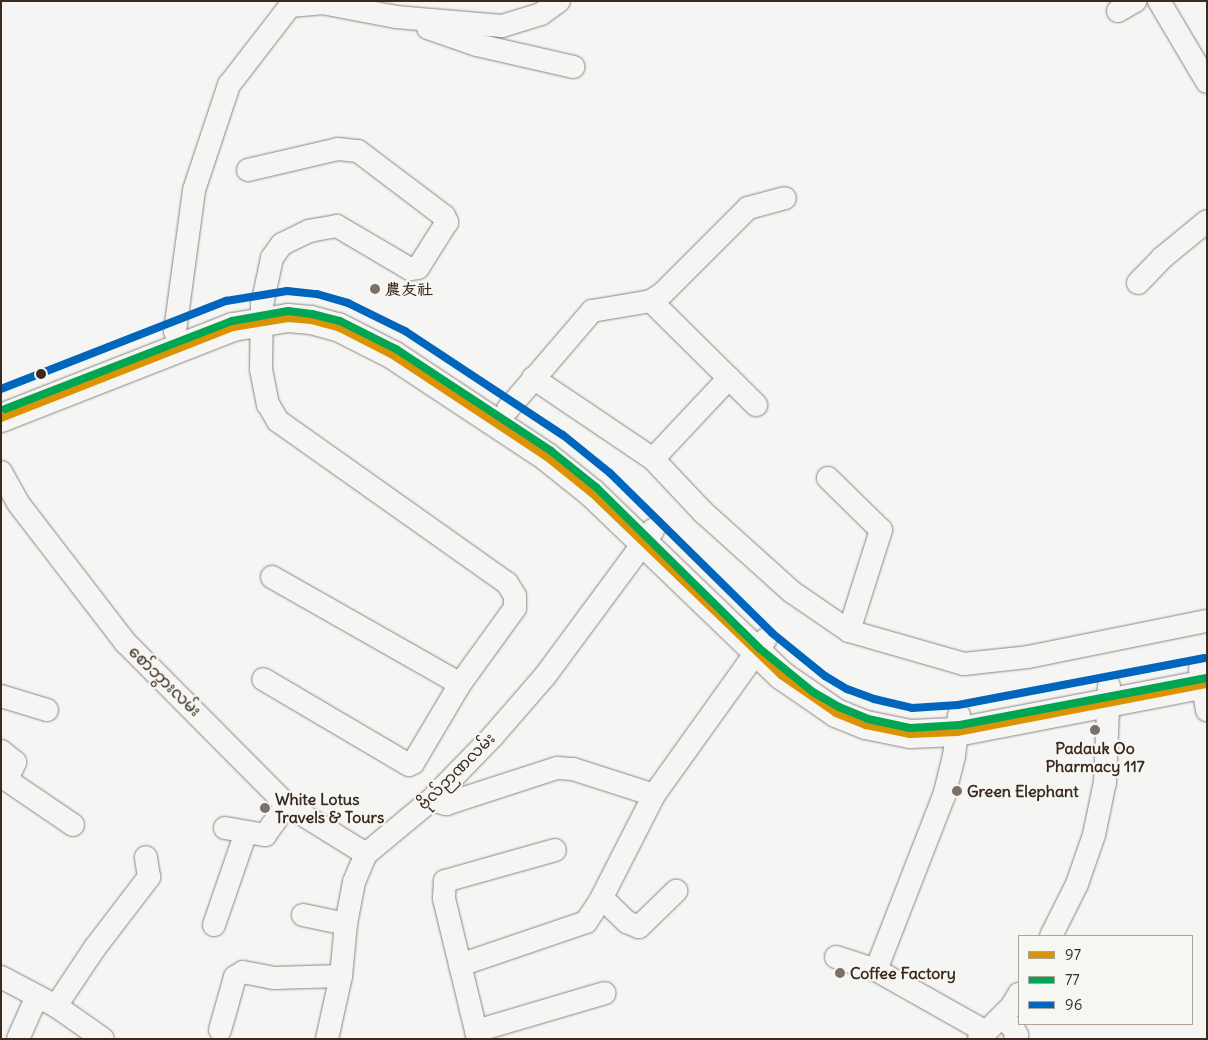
<!DOCTYPE html>
<html>
<head>
<meta charset="utf-8">
<style>
  body { margin:0 }
  #map { position:relative; width:1208px; height:1040px; overflow:hidden; background:#f5f5f3; font-family:Delius,"LXGW WenKai TC","Noto Sans Myanmar",sans-serif }
  div>[style] { position:absolute }
  .roads { filter:drop-shadow(0 0 1px #8a8683) drop-shadow(0 0 1px #8a8683) }
  .minor>* { height:22px; margin:-11px; padding:0 11px; transform-origin:11px; border-radius:11px; background:#f5f5f3 }
  .highway>* { height:28px; margin:-14px; padding:0 14px; transform-origin:14px; border-radius:14px; background:#f5f5f3 }
  .bus-1>* { height:8px; margin:-4px; padding:0 4px; transform-origin:4px; border-radius:4px; background:#db9304 }
  .bus-2>* { height:8px; margin:-4px; padding:0 4px; transform-origin:4px; border-radius:4px; background:#00a651 }
  .bus-3>* { height:8px; margin:-4px; padding:0 4px; transform-origin:4px; border-radius:4px; background:#0065bd }
  .dots>* { width:14px; height:14px; translate:-50% -50%; box-sizing:border-box; border:2px solid #f6f6f2; border-radius:50% }
  span { translate:-50% -50%; white-space:nowrap; text-align:center; line-height:1.15; -webkit-text-stroke:4.5px #f6f6f2; paint-order:stroke }
  .poi-label { font-size:16px; color:#3b2a1e; font-weight:700 }
  .left { translate:0 -50%; text-align:left }
  .street-label { font-size:16px; color:#3b2a1e }
  .frame { position:absolute; inset:0; border:2px solid #3b2a1e; pointer-events:none }
  .legend { position:absolute; left:1018px; top:935px; width:175px; height:90px; box-sizing:border-box; background:#f6f6f2; border:1px solid #aba49d; margin:0; padding:6px 9px; list-style:none; font-size:15px; color:#3b2a1e }
  .legend li { display:flex; align-items:center; gap:10px; height:25px }
  .legend b { width:25px; border:1px solid #aba49d }
</style>
</head>
<body>
<div id="map">
  <div class="roads">
    <div class="minor">
      <i style="left:1159px;top:1px;width:94px;rotate:59.3deg"></i>
      <i style="left:1118px;top:11px;width:20px;rotate:-30deg"></i>
      <i style="left:428px;top:28px;width:52px;rotate:19.1deg"></i>
      <i style="left:477px;top:45px;width:99px;rotate:12.8deg"></i>
      <i style="left:248px;top:170px;width:92px;rotate:-13.1deg"></i>
      <i style="left:338px;top:149px;width:20px;rotate:6deg"></i>
      <i style="left:358px;top:151px;width:108px;rotate:37.1deg"></i>
      <i style="left:444px;top:216px;width:7px;rotate:63deg"></i>
      <i style="left:447px;top:222px;width:54px;rotate:122.2deg"></i>
      <i style="left:418px;top:268px;width:8px;rotate:173deg"></i>
      <i style="left:410px;top:269px;width:85px;rotate:-149.5deg"></i>
      <i style="left:337px;top:226px;width:28px;rotate:170deg"></i>
      <i style="left:309px;top:231px;width:30px;rotate:154deg"></i>
      <i style="left:282px;top:244px;width:17px;rotate:126deg"></i>
      <i style="left:272px;top:258px;width:48px;rotate:102deg"></i>
      <i style="left:262px;top:305px;width:64px;rotate:90.9deg"></i>
      <i style="left:261px;top:369px;width:36px;rotate:79deg"></i>
      <i style="left:268px;top:404px;width:20px;rotate:60deg"></i>
      <i style="left:278px;top:421px;width:281px;rotate:35.3deg"></i>
      <i style="left:507px;top:583px;width:15px;rotate:58deg"></i>
      <i style="left:515px;top:596px;width:12px;rotate:90deg"></i>
      <i style="left:515px;top:608px;width:94px;rotate:125.9deg"></i>
      <i style="left:460px;top:684px;width:92px;rotate:120.7deg"></i>
      <i style="left:413px;top:763px;width:4px;rotate:153deg"></i>
      <i style="left:409px;top:765px;width:169px;rotate:-149.5deg"></i>
      <i style="left:1138px;top:283px;width:35px;rotate:-46deg"></i>
      <i style="left:1162px;top:258px;width:58px;rotate:-39.4deg"></i>
      <i style="left:651px;top:301px;width:148px;rotate:44.7deg"></i>
      <i style="left:181px;top:347px;width:17px;rotate:-111deg"></i>
      <i style="left:175px;top:331px;width:142px;rotate:-82.3deg"></i>
      <i style="left:194px;top:190px;width:111px;rotate:-71.6deg"></i>
      <i style="left:229px;top:85px;width:100px;rotate:-52.3deg"></i>
      <i style="left:290px;top:6px;width:32px;rotate:-5deg"></i>
      <i style="left:322px;top:3px;width:75px;rotate:10.7deg"></i>
      <i style="left:396px;top:17px;width:106px;rotate:4.9deg"></i>
      <i style="left:502px;top:26px;width:41px;rotate:-17.1deg"></i>
      <i style="left:541px;top:14px;width:22px;rotate:-36deg"></i>
      <i style="left:533px;top:378px;width:145px;rotate:34deg"></i>
      <i style="left:653px;top:459px;width:73px;rotate:46.7deg"></i>
      <i style="left:703px;top:512px;width:120px;rotate:42deg"></i>
      <i style="left:792px;top:592px;width:69px;rotate:34.4deg"></i>
      <i style="left:849px;top:631px;width:120px;rotate:16deg"></i>
      <i style="left:964px;top:664px;width:64px;rotate:-6.2deg"></i>
      <i style="left:1028px;top:657px;width:183px;rotate:-11.4deg"></i>
      <i style="left:508px;top:409px;width:129px;rotate:-49.4deg"></i>
      <i style="left:592px;top:311px;width:60px;rotate:-9.6deg"></i>
      <i style="left:651px;top:301px;width:14px;rotate:-34deg"></i>
      <i style="left:663px;top:293px;width:120px;rotate:-45deg"></i>
      <i style="left:748px;top:208px;width:38px;rotate:-15deg"></i>
      <i style="left:653px;top:459px;width:111px;rotate:-46.8deg"></i>
      <i style="left:1px;top:472px;width:35px;rotate:61deg"></i>
      <i style="left:18px;top:503px;width:177px;rotate:52.4deg"></i>
      <i style="left:126px;top:643px;width:228px;rotate:45.2deg"></i>
      <i style="left:287px;top:805px;width:93px;rotate:31.8deg"></i>
      <i style="left:828px;top:478px;width:74px;rotate:44.5deg"></i>
      <i style="left:881px;top:530px;width:106px;rotate:107.6deg"></i>
      <i style="left:272px;top:577px;width:216px;rotate:29.6deg"></i>
      <i style="left:1200px;top:669px;width:42px;rotate:80.3deg"></i>
      <i style="left:1px;top:696px;width:48px;rotate:16.9deg"></i>
      <i style="left:1px;top:751px;width:18px;rotate:38deg"></i>
      <i style="left:15px;top:762px;width:20px;rotate:114deg"></i>
      <i style="left:1px;top:776px;width:87px;rotate:34.2deg"></i>
      <i style="left:431px;top:800px;width:16px;rotate:15deg"></i>
      <i style="left:446px;top:804px;width:117px;rotate:-18deg"></i>
      <i style="left:557px;top:768px;width:16px;rotate:4deg"></i>
      <i style="left:573px;top:769px;width:85px;rotate:17.8deg"></i>
      <i style="left:225px;top:828px;width:41px;rotate:9.9deg"></i>
      <i style="left:265px;top:835px;width:37px;rotate:-54deg"></i>
      <i style="left:602px;top:898px;width:35px;rotate:44deg"></i>
      <i style="left:627px;top:922px;width:13px;rotate:23deg"></i>
      <i style="left:639px;top:927px;width:52px;rotate:-44.2deg"></i>
      <i style="left:303px;top:915px;width:44px;rotate:11.8deg"></i>
      <i style="left:214px;top:925px;width:98px;rotate:-71deg"></i>
      <i style="left:1051px;top:936px;width:58px;rotate:-63.4deg"></i>
      <i style="left:1077px;top:884px;width:52px;rotate:-70.9deg"></i>
      <i style="left:1094px;top:835px;width:54px;rotate:-78.3deg"></i>
      <i style="left:1105px;top:782px;width:96px;rotate:-87.6deg"></i>
      <i style="left:836px;top:957px;width:42px;rotate:18deg"></i>
      <i style="left:876px;top:970px;width:126px;rotate:29.4deg"></i>
      <i style="left:460px;top:965px;width:133px;rotate:-18.8deg"></i>
      <i style="left:586px;top:922px;width:25px;rotate:-56deg"></i>
      <i style="left:600px;top:901px;width:119px;rotate:-63deg"></i>
      <i style="left:654px;top:795px;width:191px;rotate:-54.4deg"></i>
      <i style="left:876px;top:970px;width:187px;rotate:-68.7deg"></i>
      <i style="left:944px;top:796px;width:41px;rotate:-76deg"></i>
      <i style="left:954px;top:756px;width:41px;rotate:-83deg"></i>
      <i style="left:1px;top:977px;width:62px;rotate:27.8deg"></i>
      <i style="left:56px;top:1006px;width:57px;rotate:35.1deg"></i>
      <i style="left:56px;top:1006px;width:69px;rotate:-56.3deg"></i>
      <i style="left:94px;top:949px;width:91px;rotate:-52.6deg"></i>
      <i style="left:149px;top:877px;width:20px;rotate:-99deg"></i>
      <i style="left:1002px;top:1017px;width:16px;rotate:45deg"></i>
      <i style="left:1013px;top:1028px;width:8px;rotate:60deg"></i>
      <i style="left:1017px;top:1035px;width:4px;rotate:117deg"></i>
      <i style="left:220px;top:1030px;width:55px;rotate:-74.2deg"></i>
      <i style="left:235px;top:977px;width:9px;rotate:-32deg"></i>
      <i style="left:243px;top:972px;width:32px;rotate:11deg"></i>
      <i style="left:274px;top:978px;width:67px;rotate:-1.7deg"></i>
      <i style="left:476px;top:1031px;width:134px;rotate:-16.4deg"></i>
      <i style="left:18px;top:1039px;width:47px;rotate:-66.2deg"></i>
      <i style="left:327px;top:1039px;width:65px;rotate:-77.5deg"></i>
      <i style="left:341px;top:976px;width:52px;rotate:-84.5deg"></i>
      <i style="left:346px;top:924px;width:43px;rotate:-79.2deg"></i>
      <i style="left:354px;top:882px;width:30px;rotate:-67deg"></i>
      <i style="left:366px;top:854px;width:85px;rotate:-39.7deg"></i>
      <i style="left:431px;top:800px;width:89px;rotate:-45.9deg"></i>
      <i style="left:493px;top:736px;width:79px;rotate:-49.1deg"></i>
      <i style="left:545px;top:676px;width:182px;rotate:-53.5deg"></i>
      <i style="left:478px;top:1039px;width:145px;rotate:-103.6deg"></i>
      <i style="left:444px;top:898px;width:17px;rotate:-87deg"></i>
      <i style="left:445px;top:881px;width:114px;rotate:-15.7deg"></i>
      <i style="left:979px;top:1039px;width:47px;rotate:-45deg"></i>
      <i style="left:1012px;top:1006px;width:14px;rotate:-60deg"></i>
    </div>
    <div class="highway">
      <i style="left:1px;top:418px;width:249px;rotate:-21.4deg"></i>
      <i style="left:233px;top:327px;width:56px;rotate:-9.3deg"></i>
      <i style="left:288px;top:318px;width:23px;rotate:5deg"></i>
      <i style="left:311px;top:320px;width:28px;rotate:15deg"></i>
      <i style="left:338px;top:327px;width:62px;rotate:27deg"></i>
      <i style="left:393px;top:355px;width:185px;rotate:33.5deg"></i>
      <i style="left:547px;top:457px;width:58px;rotate:38.7deg"></i>
      <i style="left:592px;top:493px;width:262px;rotate:43.9deg"></i>
      <i style="left:781px;top:675px;width:67px;rotate:34.6deg"></i>
      <i style="left:836px;top:713px;width:32px;rotate:22deg"></i>
      <i style="left:866px;top:725px;width:45px;rotate:11.6deg"></i>
      <i style="left:910px;top:734px;width:47px;rotate:-2.4deg"></i>
      <i style="left:957px;top:732px;width:255px;rotate:-10.9deg"></i>
    </div>
  </div>
  <div class="bus-1">
    <i style="left:1px;top:418px;width:249px;rotate:-21.4deg"></i>
    <i style="left:233px;top:327px;width:56px;rotate:-9.3deg"></i>
    <i style="left:288px;top:318px;width:23px;rotate:5deg"></i>
    <i style="left:311px;top:320px;width:28px;rotate:15deg"></i>
    <i style="left:338px;top:327px;width:62px;rotate:27deg"></i>
    <i style="left:393px;top:355px;width:185px;rotate:33.5deg"></i>
    <i style="left:547px;top:457px;width:58px;rotate:38.7deg"></i>
    <i style="left:592px;top:493px;width:262px;rotate:43.9deg"></i>
    <i style="left:781px;top:675px;width:67px;rotate:34.6deg"></i>
    <i style="left:836px;top:713px;width:32px;rotate:22deg"></i>
    <i style="left:866px;top:725px;width:45px;rotate:11.6deg"></i>
    <i style="left:910px;top:734px;width:47px;rotate:-2.4deg"></i>
    <i style="left:957px;top:732px;width:255px;rotate:-10.9deg"></i>
  </div>
  <div class="bus-2">
    <i style="left:5px;top:409px;width:243px;rotate:-21.2deg"></i>
    <i style="left:232px;top:321px;width:57px;rotate:-10.1deg"></i>
    <i style="left:288px;top:311px;width:24px;rotate:7deg"></i>
    <i style="left:312px;top:314px;width:29px;rotate:14deg"></i>
    <i style="left:340px;top:321px;width:63px;rotate:26.6deg"></i>
    <i style="left:396px;top:349px;width:186px;rotate:33.3deg"></i>
    <i style="left:551px;top:451px;width:58px;rotate:38.7deg"></i>
    <i style="left:596px;top:487px;width:229px;rotate:44.6deg"></i>
    <i style="left:759px;top:648px;width:70px;rotate:39.2deg"></i>
    <i style="left:813px;top:692px;width:30px;rotate:30deg"></i>
    <i style="left:839px;top:707px;width:31px;rotate:22deg"></i>
    <i style="left:868px;top:719px;width:43px;rotate:12.1deg"></i>
    <i style="left:910px;top:728px;width:50px;rotate:-3.4deg"></i>
    <i style="left:960px;top:725px;width:251px;rotate:-10.8deg"></i>
  </div>
  <div class="bus-3">
    <i style="left:1px;top:389px;width:242px;rotate:-21.4deg"></i>
    <i style="left:226px;top:301px;width:62px;rotate:-9.3deg"></i>
    <i style="left:287px;top:291px;width:30px;rotate:6deg"></i>
    <i style="left:317px;top:294px;width:32px;rotate:16deg"></i>
    <i style="left:348px;top:303px;width:64px;rotate:26.2deg"></i>
    <i style="left:405px;top:331px;width:189px;rotate:33.4deg"></i>
    <i style="left:563px;top:435px;width:60px;rotate:39deg"></i>
    <i style="left:610px;top:473px;width:228px;rotate:44.6deg"></i>
    <i style="left:772px;top:633px;width:68px;rotate:39.1deg"></i>
    <i style="left:825px;top:676px;width:26px;rotate:31deg"></i>
    <i style="left:847px;top:689px;width:29px;rotate:20deg"></i>
    <i style="left:874px;top:699px;width:39px;rotate:13deg"></i>
    <i style="left:912px;top:708px;width:46px;rotate:-3.7deg"></i>
    <i style="left:958px;top:705px;width:251px;rotate:-10.8deg"></i>
  </div>
  <div class="dots">
    <i style="left:375px;top:289px;background:#7c7169"></i>
    <i style="left:41px;top:374px;background:#3b2a1e"></i>
    <i style="left:1095px;top:730px;background:#7c7169"></i>
    <i style="left:957px;top:791px;background:#7c7169"></i>
    <i style="left:265px;top:808px;background:#7c7169"></i>
    <i style="left:840px;top:973px;background:#7c7169"></i>
  </div>
  <div class="poi-label">
    <span class="left" style="left:385px;top:289px">農友社</span>
    <span style="left:1095px;top:757px">Padauk Oo<br>Pharmacy 117</span>
    <span class="left" style="left:967px;top:791px">Green Elephant</span>
    <span class="left" style="left:275px;top:808px">White Lotus<br>Travels &amp; Tours</span>
    <span class="left" style="left:850px;top:973px">Coffee Factory</span>
  </div>
  <div class="street-label">
    <span style="left:165px;top:681px;rotate:44deg">စော်ဘွားလမ်း</span>
    <span style="left:456px;top:771px;rotate:-45deg">ဗိုလ်ဉာဏလမ်း</span>
  </div>
  <div class="frame"></div>
  <ul class="legend">
  <li><b style="height:6px;background:#db9304"></b>97</li>
  <li><b style="height:6px;background:#00a651"></b>77</li>
  <li><b style="height:6px;background:#0065bd"></b>96</li>
  </ul>
</div>
</body>
</html>
